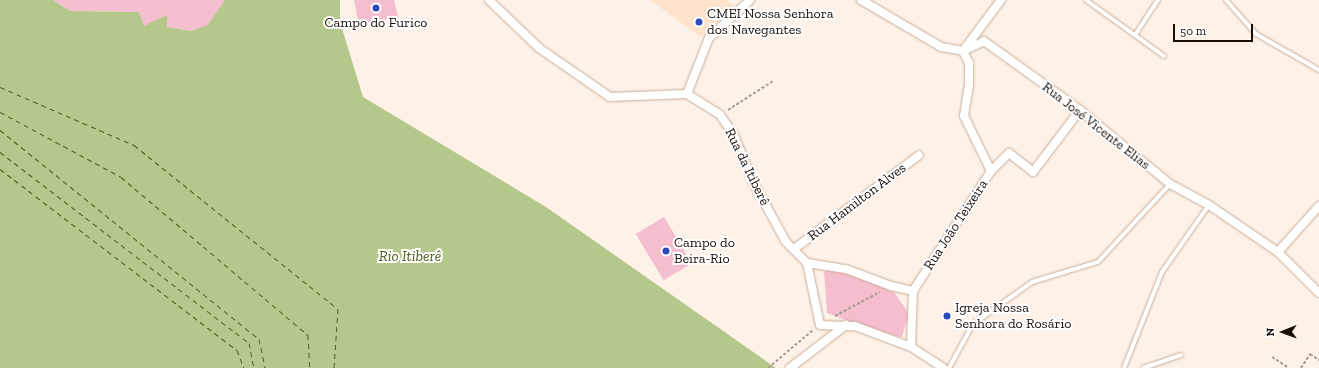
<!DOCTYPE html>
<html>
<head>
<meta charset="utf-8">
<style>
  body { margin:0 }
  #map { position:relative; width:1319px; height:368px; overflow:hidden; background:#fdf1e8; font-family:"Zilla Slab",serif }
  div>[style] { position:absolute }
  .built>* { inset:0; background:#fee2cb }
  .green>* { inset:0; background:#f5bece; transform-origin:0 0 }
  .water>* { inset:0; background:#b5c88b }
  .ferry>* { height:1px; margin-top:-0.5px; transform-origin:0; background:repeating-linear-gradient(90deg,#4d5d1c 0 5px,transparent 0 9px) }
  .path>* { height:2px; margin-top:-1px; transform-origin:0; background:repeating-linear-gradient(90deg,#a79c93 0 3px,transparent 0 5px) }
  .roads { filter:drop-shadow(0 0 1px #c9ad97) drop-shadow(0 0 1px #c9ad97) }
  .lane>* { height:4px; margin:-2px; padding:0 2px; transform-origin:2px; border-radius:2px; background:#fff }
  .street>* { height:8px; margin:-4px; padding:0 4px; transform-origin:4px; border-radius:4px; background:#fff }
  .dots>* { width:11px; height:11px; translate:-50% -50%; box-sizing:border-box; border:2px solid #fff; border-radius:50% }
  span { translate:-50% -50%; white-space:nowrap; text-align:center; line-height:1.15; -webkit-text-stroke:4px #fff; paint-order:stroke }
  .poi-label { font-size:14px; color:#190f07 }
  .left { translate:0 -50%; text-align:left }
  .street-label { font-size:14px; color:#190f07 }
  .water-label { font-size:15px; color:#4d5d1c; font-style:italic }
  .north { position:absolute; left:1263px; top:312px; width:40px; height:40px; -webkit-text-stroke:3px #fff; paint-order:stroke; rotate:269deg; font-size:11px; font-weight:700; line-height:16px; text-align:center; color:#190f07 }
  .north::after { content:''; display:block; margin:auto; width:14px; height:18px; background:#190f07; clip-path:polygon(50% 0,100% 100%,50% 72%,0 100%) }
  .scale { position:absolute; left:1173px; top:24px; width:80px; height:18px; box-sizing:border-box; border:2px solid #190f07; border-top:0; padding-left:5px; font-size:12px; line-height:14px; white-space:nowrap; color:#190f07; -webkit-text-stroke:3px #fff; paint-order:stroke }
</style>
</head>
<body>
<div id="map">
  <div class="built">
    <i style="clip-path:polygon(650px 0,727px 0,734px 7px,701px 37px)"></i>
  </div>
  <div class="green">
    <i style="clip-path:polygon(53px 0,225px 0,225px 1px,208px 26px,191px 31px,166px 27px,167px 15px,144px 27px,139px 12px,70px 11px)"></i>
    <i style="clip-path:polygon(354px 0,394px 0,398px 17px,359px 25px)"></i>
    <i style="left:664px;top:217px;width:54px;height:33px;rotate:59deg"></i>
    <i style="clip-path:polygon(834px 268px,861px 275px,894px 292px,909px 314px,902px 337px,882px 334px,827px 313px,824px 272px)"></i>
  </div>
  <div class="water">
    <i style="clip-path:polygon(0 0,53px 0,70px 11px,139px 12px,144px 26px,167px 15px,167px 27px,191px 31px,208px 25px,225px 0,340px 0,340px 22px,363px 97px,546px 207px,776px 368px,0 368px)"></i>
  </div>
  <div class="ferry">
    <i style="left:0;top:87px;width:146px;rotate:23.4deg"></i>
    <i style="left:134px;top:145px;width:262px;rotate:38.8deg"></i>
    <i style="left:338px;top:309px;width:59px;rotate:93.9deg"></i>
    <i style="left:0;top:112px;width:137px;rotate:28.2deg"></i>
    <i style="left:121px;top:177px;width:245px;rotate:40.2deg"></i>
    <i style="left:308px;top:335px;width:33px;rotate:87deg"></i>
    <i style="left:0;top:130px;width:333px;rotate:38.9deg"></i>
    <i style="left:259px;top:339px;width:30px;rotate:78deg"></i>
    <i style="left:0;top:152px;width:314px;rotate:37.5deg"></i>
    <i style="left:249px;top:343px;width:25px;rotate:79deg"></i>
    <i style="left:0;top:169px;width:298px;rotate:37.4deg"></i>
    <i style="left:237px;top:350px;width:19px;rotate:69deg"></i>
  </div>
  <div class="path">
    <i style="left:728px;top:110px;width:54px;rotate:-32.8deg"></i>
    <i style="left:835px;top:316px;width:51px;rotate:-28.1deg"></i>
    <i style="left:1272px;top:357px;width:20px;rotate:33deg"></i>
    <i style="left:768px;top:368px;width:59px;rotate:-40.2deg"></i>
    <i style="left:1301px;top:368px;width:17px;rotate:-57deg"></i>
    <i style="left:1310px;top:354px;width:11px;rotate:34deg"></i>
  </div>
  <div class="roads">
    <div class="lane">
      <i style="left:1086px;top:0;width:96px;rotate:35.7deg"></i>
      <i style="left:1226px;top:0;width:45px;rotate:48.6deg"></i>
      <i style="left:1256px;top:34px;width:73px;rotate:29.7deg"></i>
      <i style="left:1135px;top:35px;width:42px;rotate:-56.7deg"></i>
      <i style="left:949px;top:368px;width:50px;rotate:-61.4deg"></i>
      <i style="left:973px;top:324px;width:72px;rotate:-35.4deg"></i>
      <i style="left:1032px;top:282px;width:69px;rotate:-16.9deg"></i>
      <i style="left:1098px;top:262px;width:106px;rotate:-47.3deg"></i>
      <i style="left:1124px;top:368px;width:103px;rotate:-68.4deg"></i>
      <i style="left:1162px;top:272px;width:82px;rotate:-55deg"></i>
      <i style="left:1143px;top:368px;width:40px;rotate:-18.9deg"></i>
    </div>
    <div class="street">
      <i style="left:489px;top:0;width:69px;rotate:43.8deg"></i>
      <i style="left:539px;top:48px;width:86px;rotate:34.6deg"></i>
      <i style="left:610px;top:97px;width:77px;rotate:-2.2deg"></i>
      <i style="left:687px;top:94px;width:39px;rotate:32deg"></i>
      <i style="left:720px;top:115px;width:24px;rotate:55deg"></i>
      <i style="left:734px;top:135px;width:53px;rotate:67.8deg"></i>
      <i style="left:754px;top:184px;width:66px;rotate:61.1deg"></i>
      <i style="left:786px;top:242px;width:30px;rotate:45deg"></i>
      <i style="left:861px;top:0;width:93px;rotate:30.4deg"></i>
      <i style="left:941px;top:47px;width:22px;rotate:10deg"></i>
      <i style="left:963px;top:51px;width:23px;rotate:-25deg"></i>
      <i style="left:984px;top:41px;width:118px;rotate:35.7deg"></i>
      <i style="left:1080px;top:110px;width:117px;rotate:39.4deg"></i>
      <i style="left:1170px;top:184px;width:44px;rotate:28.3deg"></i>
      <i style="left:1209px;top:205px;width:83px;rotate:34.3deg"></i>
      <i style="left:1278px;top:252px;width:58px;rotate:45deg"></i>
      <i style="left:687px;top:94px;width:60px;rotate:-68.6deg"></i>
      <i style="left:709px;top:38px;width:56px;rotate:-42.8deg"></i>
      <i style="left:991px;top:171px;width:25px;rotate:-45deg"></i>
      <i style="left:1009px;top:153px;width:31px;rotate:38deg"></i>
      <i style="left:1033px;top:172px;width:78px;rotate:-52.8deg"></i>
      <i style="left:794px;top:249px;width:156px;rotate:-36.9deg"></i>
      <i style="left:1278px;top:252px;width:62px;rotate:-48.3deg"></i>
      <i style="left:807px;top:263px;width:63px;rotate:78.2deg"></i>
      <i style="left:820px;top:325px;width:35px;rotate:2deg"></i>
      <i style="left:855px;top:326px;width:60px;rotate:20.6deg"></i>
      <i style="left:911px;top:347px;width:38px;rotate:33deg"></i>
      <i style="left:807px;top:263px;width:39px;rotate:9deg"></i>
      <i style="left:846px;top:269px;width:48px;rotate:20.7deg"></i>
      <i style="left:891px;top:286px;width:23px;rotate:13deg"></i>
      <i style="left:911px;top:347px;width:56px;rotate:-88deg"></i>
      <i style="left:913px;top:291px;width:143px;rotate:-57deg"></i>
      <i style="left:991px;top:171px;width:61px;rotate:-116.1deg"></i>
      <i style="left:964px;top:116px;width:31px;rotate:-81deg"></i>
      <i style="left:969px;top:85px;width:22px;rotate:-90deg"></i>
      <i style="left:969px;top:63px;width:13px;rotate:-117deg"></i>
      <i style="left:963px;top:51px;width:64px;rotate:-53.3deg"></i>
      <i style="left:790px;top:368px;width:71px;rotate:-37.5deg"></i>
    </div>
  </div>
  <div class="dots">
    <i style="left:376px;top:8px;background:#2d49ba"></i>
    <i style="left:699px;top:22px;background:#2d49ba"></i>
    <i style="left:666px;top:251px;background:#2d49ba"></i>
    <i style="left:947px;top:316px;background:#2d49ba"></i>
  </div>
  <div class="poi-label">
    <span class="left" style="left:707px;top:22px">CMEI Nossa Senhora<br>dos Navegantes</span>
    <span style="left:376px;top:23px">Campo do Furico</span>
    <span class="left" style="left:674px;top:251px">Campo do<br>Beira-Rio</span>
    <span class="left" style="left:955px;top:316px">Igreja Nossa<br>Senhora do Rosário</span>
  </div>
  <div class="street-label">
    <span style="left:1096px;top:126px;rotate:38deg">Rua José Vicente Elias</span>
    <span style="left:747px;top:167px;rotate:64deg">Rua da Itiberê</span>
    <span style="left:857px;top:202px;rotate:-37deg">Rua Hamilton Alves</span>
    <span style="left:956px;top:225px;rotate:-57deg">Rua João Teixeira</span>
  </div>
  <div class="water-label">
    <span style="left:410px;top:257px">Rio Itiberê</span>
  </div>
  <div class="north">N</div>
  <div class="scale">50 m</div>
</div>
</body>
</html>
